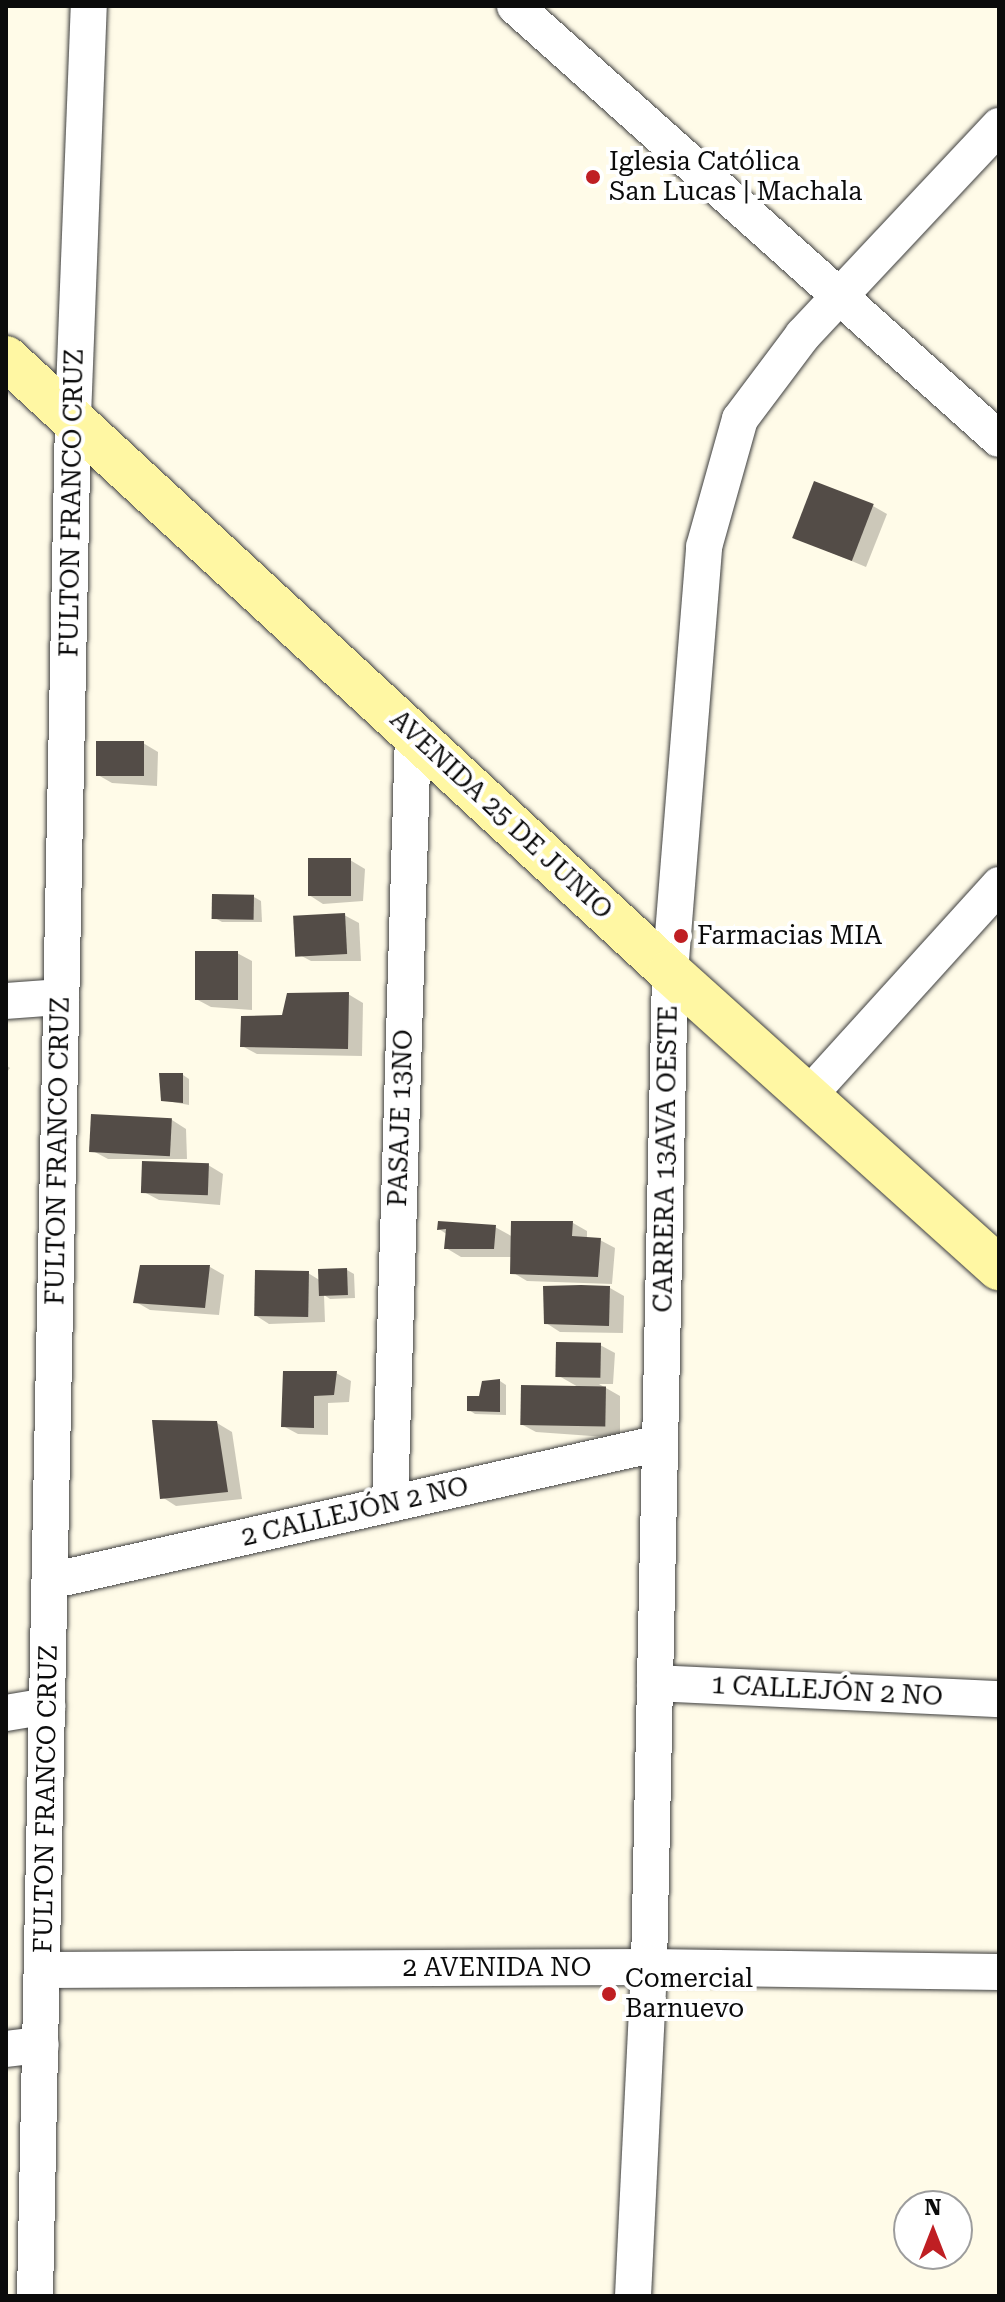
<!DOCTYPE html>
<html>
<head>
<meta charset="utf-8">
<style>
  body { margin:0 }
  #map { position:relative; width:1005px; height:2302px; overflow:hidden; background:#fffbe8; font-family:"Roboto Serif",serif }
  div>[style] { position:absolute }
  .shadow>* { inset:0; background:#0003; transform-origin:0 0 }
  .building>* { inset:0; background:#534c47; transform-origin:0 0 }
  .roads { filter:drop-shadow(0 0 2px #3e3e3e) drop-shadow(0 0 2px #3e3e3e) }
  .street>* { height:36px; margin:-18px; padding:0 18px; transform-origin:18px; border-radius:18px; background:#fff }
  .secondary>* { height:44px; margin:-22px; padding:0 22px; transform-origin:22px; border-radius:22px; background:#fff7a3 }
  .dots>* { width:22px; height:22px; translate:-50% -50%; box-sizing:border-box; border:4px solid #fff; border-radius:50% }
  span { translate:-50% -50%; white-space:nowrap; text-align:center; line-height:1.15; -webkit-text-stroke:8px #fff; paint-order:stroke }
  .poi-label { font-size:26px; color:#0b0b0b }
  .left { translate:0 -50%; text-align:left }
  .street-label { font-size:26px; color:#0b0b0b }
  .frame { position:absolute; inset:0; border:8px solid #0b0b0b; pointer-events:none }
  .north { position:absolute; left:893px; top:2190px; width:80px; height:80px; box-sizing:border-box; background:#fff; border:2px solid #9d9d9d; border-radius:50%; rotate:0deg; font-size:22px; font-weight:700; line-height:32px; text-align:center; color:#0b0b0b }
  .north::after { content:''; display:block; margin:auto; width:28px; height:36px; background:#bf1f23; clip-path:polygon(50% 0,100% 100%,50% 72%,0 100%) }
</style>
</head>
<body>
<div id="map">
  <div class="shadow">
    <i style="clip-path:polygon(873px 506px,887px 514px,866px 567px,794px 537px)"></i>
    <i style="clip-path:polygon(143px 743px,158px 752px,157px 786px,112px 783px,98px 775px)"></i>
    <i style="clip-path:polygon(350px 860px,365px 869px,363px 901px,323px 904px,309px 895px)"></i>
    <i style="clip-path:polygon(254px 897px,261px 901px,262px 922px,222px 922px,215px 918px)"></i>
    <i style="clip-path:polygon(344px 915px,359px 923px,361px 961px,311px 961px,296px 953px)"></i>
    <i style="clip-path:polygon(237px 953px,252px 961px,252px 1010px,211px 1007px,196px 999px)"></i>
    <i style="clip-path:polygon(348px 994px,363px 1003px,362px 1056px,257px 1054px,242px 1046px,284px 1017px)"></i>
    <i style="left:6px;top:1065px;width:5px;height:103px;rotate:37deg"></i>
    <i style="clip-path:polygon(183px 1075px,189px 1079px,189px 1105px,162px 1100px)"></i>
    <i style="clip-path:polygon(172px 1120px,186px 1129px,187px 1159px,108px 1159px,93px 1151px)"></i>
    <i style="clip-path:polygon(208px 1165px,223px 1174px,220px 1205px,159px 1200px,144px 1192px)"></i>
    <i style="clip-path:polygon(573px 1223px,587px 1231px,587px 1239px,600px 1240px,615px 1248px,612px 1284px,527px 1281px,512px 1272px,513px 1257px,461px 1257px,446px 1248px,448px 1235px,439px 1229px,495px 1227px,513px 1237px)"></i>
    <i style="clip-path:polygon(141px 1267px,210px 1267px,224px 1275px,219px 1315px,150px 1310px,136px 1302px)"></i>
    <i style="clip-path:polygon(347px 1270px,354px 1274px,355px 1298px,330px 1299px,324px 1295px,325px 1322px,269px 1324px,255px 1315px,308px 1273px,321px 1281px)"></i>
    <i style="clip-path:polygon(610px 1288px,624px 1296px,623px 1333px,560px 1332px,546px 1323px)"></i>
    <i style="clip-path:polygon(600px 1345px,615px 1353px,613px 1384px,599px 1384px,620px 1396px,620px 1438px,536px 1432px,521px 1424px,580px 1388px,559px 1376px)"></i>
    <i style="clip-path:polygon(336px 1373px,351px 1381px,349px 1402px,328px 1403px,328px 1435px,298px 1434px,283px 1426px)"></i>
    <i style="clip-path:polygon(500px 1381px,506px 1385px,506px 1415px,475px 1414px,469px 1410px)"></i>
    <i style="clip-path:polygon(217px 1423px,232px 1432px,242px 1499px,176px 1506px,162px 1497px)"></i>
  </div>
  <div class="building">
    <i style="left:814px;top:481px;width:64px;height:61px;rotate:21deg"></i>
    <i style="left:96px;top:741px;width:48px;height:35px"></i>
    <i style="left:308px;top:858px;width:43px;height:38px"></i>
    <i style="left:212px;top:894px;width:42px;height:25px;rotate:1deg"></i>
    <i style="left:345px;top:913px;width:41px;height:52px;rotate:87deg"></i>
    <i style="left:195px;top:951px;width:43px;height:49px"></i>
    <i style="clip-path:polygon(349px 992px,348px 1049px,240px 1047px,241px 1016px,282px 1015px,287px 993px)"></i>
    <i style="clip-path:polygon(159px 1073px,183px 1073px,183px 1103px,161px 1101px)"></i>
    <i style="left:91px;top:1114px;width:81px;height:38px;rotate:3deg"></i>
    <i style="left:142px;top:1161px;width:67px;height:32px;rotate:2deg"></i>
    <i style="clip-path:polygon(438px 1221px,496px 1225px,494px 1249px,444px 1249px,446px 1229px,437px 1230px)"></i>
    <i style="clip-path:polygon(511px 1221px,573px 1221px,572px 1236px,601px 1238px,598px 1277px,510px 1274px)"></i>
    <i style="clip-path:polygon(140px 1265px,210px 1265px,205px 1308px,133px 1303px)"></i>
    <i style="left:347px;top:1268px;width:27px;height:29px;rotate:88deg"></i>
    <i style="left:255px;top:1270px;width:54px;height:46px;rotate:1deg"></i>
    <i style="clip-path:polygon(581px 1285px,610px 1286px,609px 1326px,544px 1324px,543px 1286px)"></i>
    <i style="left:556px;top:1342px;width:45px;height:35px;rotate:1deg"></i>
    <i style="clip-path:polygon(283px 1371px,337px 1371px,334px 1395px,314px 1396px,314px 1428px,281px 1427px)"></i>
    <i style="clip-path:polygon(500px 1379px,500px 1412px,467px 1411px,467px 1396px,479px 1396px,482px 1381px)"></i>
    <i style="left:521px;top:1385px;width:85px;height:40px;rotate:1deg"></i>
    <i style="clip-path:polygon(152px 1420px,217px 1421px,228px 1492px,160px 1499px)"></i>
  </div>
  <div class="roads">
    <div class="street">
      <i style="left:515px;top:6px;width:649px;rotate:41.82deg"></i>
      <i style="left:6px;top:1001px;width:55px;rotate:-4.2deg"></i>
      <i style="left:808px;top:1096px;width:285px;rotate:-47.8deg"></i>
      <i style="left:390px;top:1504px;width:771px;rotate:-88.29deg"></i>
      <i style="left:50px;top:1581px;width:625px;rotate:-12.75deg"></i>
      <i style="left:655px;top:1683px;width:344px;rotate:2.7deg"></i>
      <i style="left:6px;top:1713px;width:42px;rotate:-9.7deg"></i>
      <i style="left:43px;top:1970px;width:606px;rotate:-0.28deg"></i>
      <i style="left:649px;top:1967px;width:350px;rotate:0.8deg"></i>
      <i style="left:6px;top:2049px;width:35px;rotate:-7deg"></i>
      <i style="left:35px;top:2296px;width:1879px;rotate:-88.84deg"></i>
      <i style="left:73px;top:417px;width:411px;rotate:-87.8deg"></i>
      <i style="left:633px;top:2296px;width:329px;rotate:-87.2deg"></i>
      <i style="left:649px;top:1967px;width:995px;rotate:-88.79deg"></i>
      <i style="left:670px;top:972px;width:426px;rotate:-85.4deg"></i>
      <i style="left:704px;top:547px;width:133px;rotate:-74.3deg"></i>
      <i style="left:740px;top:419px;width:105px;rotate:-53.1deg"></i>
      <i style="left:803px;top:335px;width:287px;rotate:-46.8deg"></i>
    </div>
    <div class="secondary">
      <i style="left:6px;top:358px;width:904px;rotate:42.76deg"></i>
      <i style="left:670px;top:972px;width:443px;rotate:42deg"></i>
    </div>
  </div>
  <div class="dots">
    <i style="left:593px;top:177px;background:#bf1f23"></i>
    <i style="left:681px;top:936px;background:#bf1f23"></i>
    <i style="left:609px;top:1994px;background:#bf1f23"></i>
  </div>
  <div class="poi-label">
    <span class="left" style="left:609px;top:177px">Iglesia Católica<br>San Lucas | Machala</span>
    <span class="left" style="left:697px;top:936px">Farmacias MIA</span>
    <span class="left" style="left:625px;top:1994px">Comercial<br>Barnuevo</span>
  </div>
  <div class="street-label">
    <span style="left:72px;top:503px;rotate:-89deg">FULTON FRANCO CRUZ</span>
    <span style="left:501px;top:815px;rotate:43deg">AVENIDA 25 DE JUNIO</span>
    <span style="left:401px;top:1118px;rotate:-88deg">PASAJE 13NO</span>
    <span style="left:58px;top:1151px;rotate:-89deg">FULTON FRANCO CRUZ</span>
    <span style="left:666px;top:1159px;rotate:-89deg">CARRERA 13AVA OESTE</span>
    <span style="left:355px;top:1512px;rotate:-13deg">2 CALLEJÓN 2 NO</span>
    <span style="left:827px;top:1691px;rotate:3deg">1 CALLEJÓN 2 NO</span>
    <span style="left:46px;top:1799px;rotate:-89deg">FULTON FRANCO CRUZ</span>
    <span style="left:497px;top:1968px">2 AVENIDA NO</span>
  </div>
  <div class="frame"></div>
  <div class="north">N</div>
</div>
</body>
</html>
